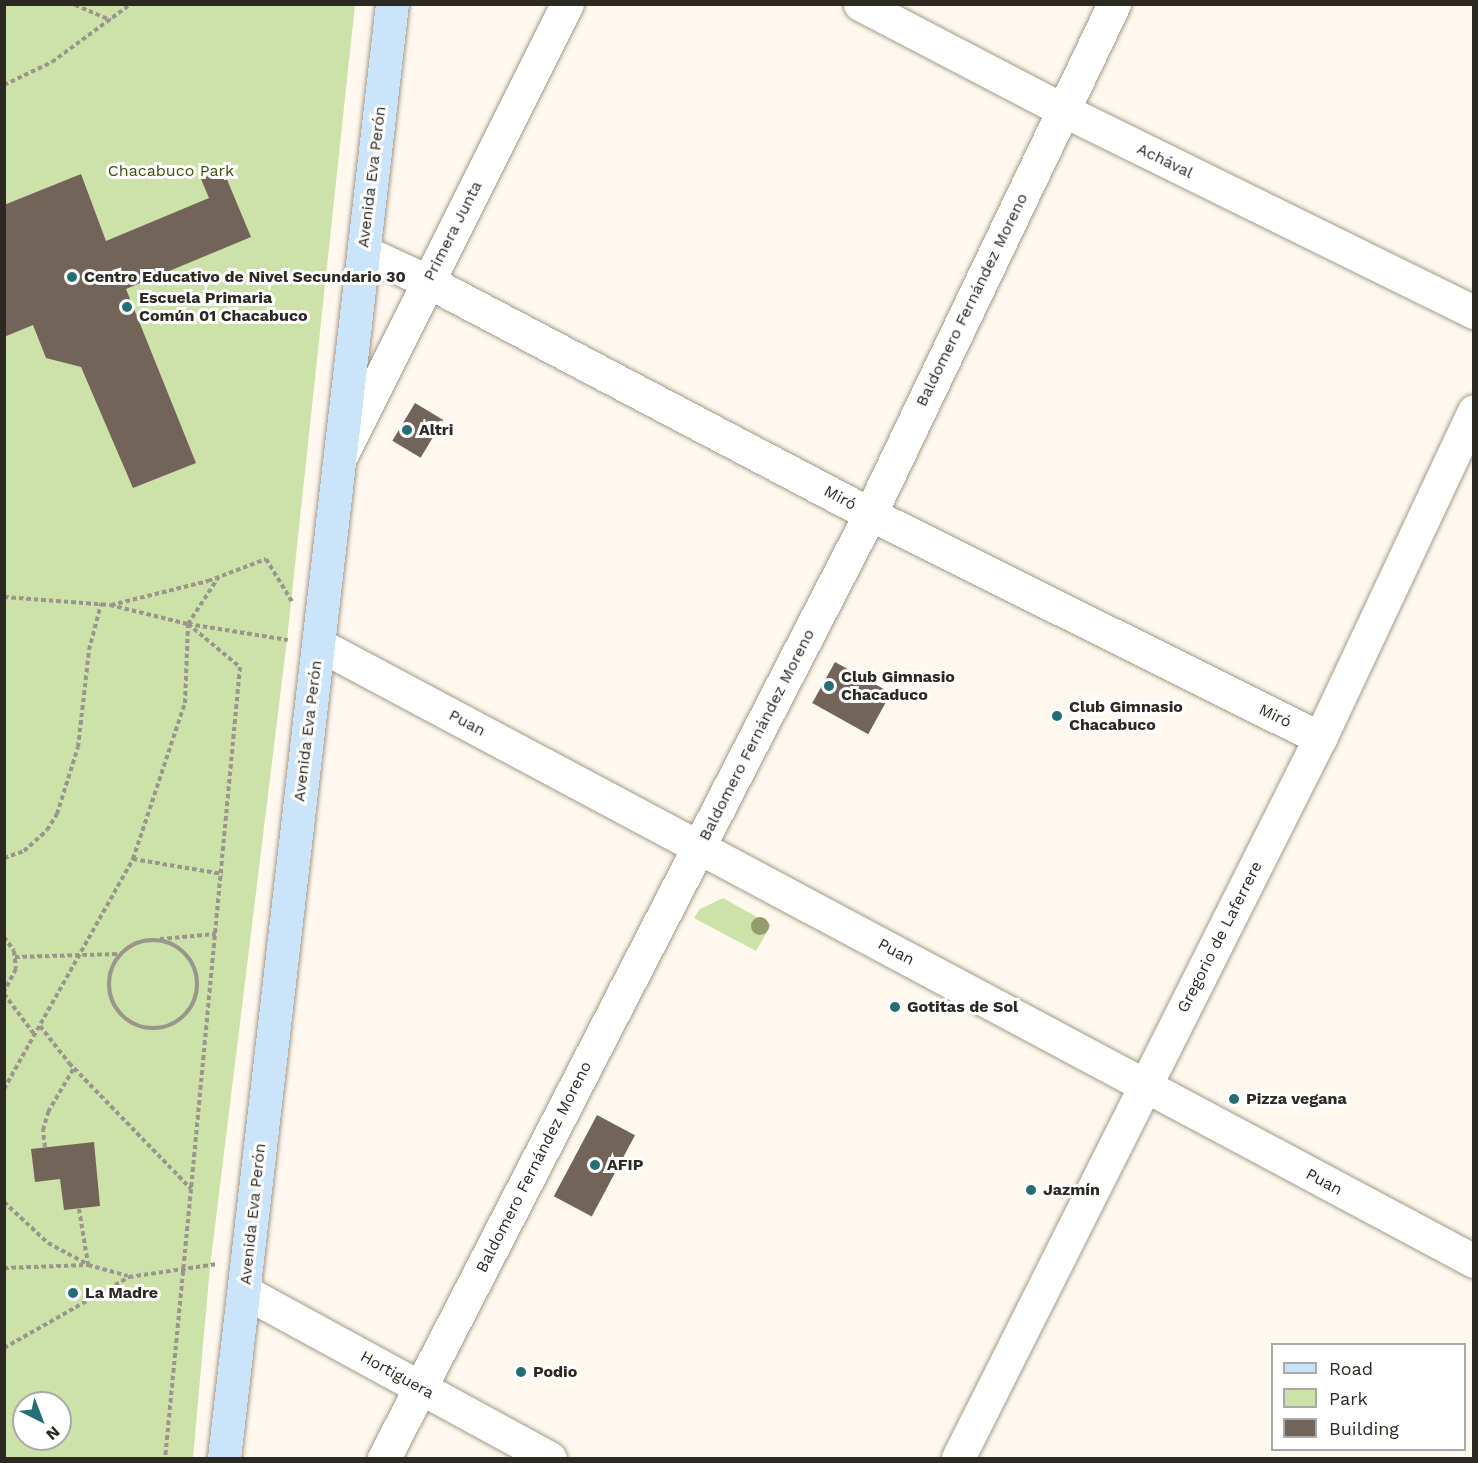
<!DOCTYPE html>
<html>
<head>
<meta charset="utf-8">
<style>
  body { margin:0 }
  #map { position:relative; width:1478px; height:1463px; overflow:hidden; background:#fff8ee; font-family:"Work Sans",sans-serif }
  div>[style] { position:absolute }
  .green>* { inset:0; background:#cde2a9 }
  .building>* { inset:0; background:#736459; transform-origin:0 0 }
  .path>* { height:4px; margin-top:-2px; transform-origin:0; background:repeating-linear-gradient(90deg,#9a958d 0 4.5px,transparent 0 7.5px) }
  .path>.ring { margin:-2px; padding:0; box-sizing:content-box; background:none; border:4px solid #9a958d; border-radius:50% }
  .roads { filter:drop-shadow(0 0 2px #a49a8a) drop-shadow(0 0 2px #a49a8a) }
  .minor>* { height:33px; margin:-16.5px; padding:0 16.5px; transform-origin:16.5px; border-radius:16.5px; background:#fff }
  .major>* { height:33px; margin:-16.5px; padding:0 16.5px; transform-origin:16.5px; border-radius:16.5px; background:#cae4f9 }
  .trees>* { width:18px; height:18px; margin:-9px; border-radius:50%; background:#949b6f }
  .dots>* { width:16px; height:16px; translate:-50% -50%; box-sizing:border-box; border:3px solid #fff; border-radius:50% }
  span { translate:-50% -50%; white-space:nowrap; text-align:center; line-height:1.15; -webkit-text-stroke:6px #fff; paint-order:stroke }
  .street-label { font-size:16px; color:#2c2822 }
  .park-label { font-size:16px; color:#3c4f07 }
  .poi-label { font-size:16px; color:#2c2822; font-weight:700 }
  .left { translate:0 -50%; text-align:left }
  .frame { position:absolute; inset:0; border:6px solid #2c2822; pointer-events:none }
  .legend { position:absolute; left:1271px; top:1343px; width:195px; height:108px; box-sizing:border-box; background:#fff; border:2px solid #aba9a7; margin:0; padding:8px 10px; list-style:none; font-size:18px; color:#2c2822 }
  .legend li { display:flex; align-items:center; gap:12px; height:30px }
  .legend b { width:30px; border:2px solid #aba9a7 }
  .north { position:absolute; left:12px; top:1391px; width:60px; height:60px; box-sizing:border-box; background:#fff; border:2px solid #aba9a7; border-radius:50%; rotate:138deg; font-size:16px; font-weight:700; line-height:24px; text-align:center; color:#2c2822 }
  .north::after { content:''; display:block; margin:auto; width:21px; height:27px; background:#236f74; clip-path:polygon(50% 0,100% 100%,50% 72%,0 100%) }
</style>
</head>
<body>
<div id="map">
  <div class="green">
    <i style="clip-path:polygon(evenodd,5px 5px,355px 5px,287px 640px,210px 1267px,193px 1458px,5px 1458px,5px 5px,24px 1403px,60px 1403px,60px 1439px,24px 1439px,24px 1403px)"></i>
    <i style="clip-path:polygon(723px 898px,771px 925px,756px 951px,694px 918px,700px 909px)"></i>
  </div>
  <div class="building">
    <i style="clip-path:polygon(223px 170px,251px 237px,126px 289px,196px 463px,133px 488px,81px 367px,46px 358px,33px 325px,4px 337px,4px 205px,81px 174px,106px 241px,209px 198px,201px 179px)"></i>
    <i style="left:415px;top:403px;width:33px;height:44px;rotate:31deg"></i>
    <i style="left:835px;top:662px;width:64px;height:47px;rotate:29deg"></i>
    <i style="left:597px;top:1115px;width:43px;height:92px;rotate:28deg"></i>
    <i style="clip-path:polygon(94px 1142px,100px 1206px,64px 1210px,60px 1179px,35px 1182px,31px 1149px)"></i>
  </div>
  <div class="path">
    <i style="left:75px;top:5px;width:39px;rotate:23deg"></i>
    <i style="left:4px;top:85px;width:53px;rotate:-25.6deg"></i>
    <i style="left:52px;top:62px;width:98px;rotate:-36.3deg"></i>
    <i style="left:4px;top:597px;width:106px;rotate:4.3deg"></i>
    <i style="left:110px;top:605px;width:80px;rotate:13.7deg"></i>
    <i style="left:188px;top:624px;width:101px;rotate:9.1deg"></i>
    <i style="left:111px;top:605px;width:100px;rotate:-13.9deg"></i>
    <i style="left:208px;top:581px;width:62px;rotate:-20.8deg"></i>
    <i style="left:266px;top:559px;width:52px;rotate:58.5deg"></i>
    <i style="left:188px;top:624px;width:67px;rotate:39.6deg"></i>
    <i style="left:240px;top:667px;width:524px;rotate:95.36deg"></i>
    <i style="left:4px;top:858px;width:21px;rotate:-19deg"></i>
    <i style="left:24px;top:851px;width:31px;rotate:-42deg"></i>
    <i style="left:47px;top:830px;width:19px;rotate:-58deg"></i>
    <i style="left:57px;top:814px;width:70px;rotate:-72.6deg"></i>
    <i style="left:78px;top:747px;width:98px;rotate:-83.5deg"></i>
    <i style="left:89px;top:650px;width:48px;rotate:-75.4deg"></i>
    <i style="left:133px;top:859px;width:91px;rotate:9.5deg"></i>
    <i style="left:4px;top:937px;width:17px;rotate:54deg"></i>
    <i style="left:14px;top:951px;width:18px;rotate:84deg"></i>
    <i style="left:16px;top:969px;width:26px;rotate:118deg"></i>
    <i style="left:160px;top:939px;width:56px;rotate:-5.1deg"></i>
    <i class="ring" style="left:109px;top:940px;width:84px;height:84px"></i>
    <i style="left:15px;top:957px;width:105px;rotate:-1.6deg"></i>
    <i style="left:4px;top:994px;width:50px;rotate:53.1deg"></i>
    <i style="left:40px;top:1026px;width:47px;rotate:51.9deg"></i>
    <i style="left:69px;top:1063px;width:175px;rotate:45.9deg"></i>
    <i style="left:191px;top:1189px;width:270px;rotate:95.5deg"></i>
    <i style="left:4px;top:1089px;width:264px;rotate:-60.7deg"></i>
    <i style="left:133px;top:859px;width:164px;rotate:-71.6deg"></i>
    <i style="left:185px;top:703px;width:79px;rotate:-87.8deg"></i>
    <i style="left:188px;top:624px;width:55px;rotate:-56.9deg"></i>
    <i style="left:45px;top:1147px;width:17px;rotate:-97deg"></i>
    <i style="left:43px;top:1130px;width:19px;rotate:-74deg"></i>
    <i style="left:48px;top:1112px;width:51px;rotate:-59.4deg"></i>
    <i style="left:4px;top:1202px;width:60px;rotate:43deg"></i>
    <i style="left:48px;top:1243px;width:44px;rotate:28.3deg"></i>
    <i style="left:79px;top:1209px;width:56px;rotate:80.7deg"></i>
    <i style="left:4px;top:1268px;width:84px;rotate:-2deg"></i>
    <i style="left:88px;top:1265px;width:41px;rotate:15.4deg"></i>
    <i style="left:4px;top:1348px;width:144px;rotate:-29.6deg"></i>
    <i style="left:129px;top:1277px;width:89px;rotate:-8.4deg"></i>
  </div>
  <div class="roads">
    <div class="minor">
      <i style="left:860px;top:4px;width:229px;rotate:27.6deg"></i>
      <i style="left:1063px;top:110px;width:458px;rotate:26.2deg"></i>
      <i style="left:364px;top:252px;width:69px;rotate:24.7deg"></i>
      <i style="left:427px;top:281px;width:501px;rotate:27.74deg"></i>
      <i style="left:870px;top:514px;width:503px;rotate:26.46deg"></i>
      <i style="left:342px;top:454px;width:503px;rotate:-63.43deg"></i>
      <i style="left:318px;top:644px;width:1310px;rotate:28.09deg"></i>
      <i style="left:245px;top:1292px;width:347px;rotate:28.6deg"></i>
      <i style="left:384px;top:1458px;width:1062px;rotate:-62.76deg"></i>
      <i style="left:870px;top:514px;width:565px;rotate:-64.43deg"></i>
      <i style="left:958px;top:1458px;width:806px;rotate:-63.31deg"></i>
      <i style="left:1320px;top:738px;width:361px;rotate:-64.8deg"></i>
    </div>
    <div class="major">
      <i style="left:224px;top:1458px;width:1464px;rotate:-83.41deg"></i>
    </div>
  </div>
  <div class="trees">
    <i style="left:760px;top:926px"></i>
  </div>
  <div class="dots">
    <i style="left:72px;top:277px;background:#236f74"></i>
    <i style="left:127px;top:307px;background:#236f74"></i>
    <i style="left:407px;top:430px;background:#236f74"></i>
    <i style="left:829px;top:686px;background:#236f74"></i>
    <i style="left:1057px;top:716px;background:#236f74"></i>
    <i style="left:895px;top:1007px;background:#236f74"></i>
    <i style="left:1234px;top:1099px;background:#236f74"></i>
    <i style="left:595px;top:1165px;background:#236f74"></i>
    <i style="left:1031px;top:1190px;background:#236f74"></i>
    <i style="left:73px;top:1293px;background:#236f74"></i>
    <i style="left:521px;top:1372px;background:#236f74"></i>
  </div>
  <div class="street-label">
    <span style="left:1165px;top:161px;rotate:26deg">Achával</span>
    <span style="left:372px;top:177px;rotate:-83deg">Avenida Eva Perón</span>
    <span style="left:453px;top:231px;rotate:-63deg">Primera Junta</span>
    <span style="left:972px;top:300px;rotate:-64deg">Baldomero Fernández Moreno</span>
    <span style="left:840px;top:498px;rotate:28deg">Miró</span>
    <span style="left:1275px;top:716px;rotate:26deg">Miró</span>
    <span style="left:467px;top:723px;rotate:28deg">Puan</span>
    <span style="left:308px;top:731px;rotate:-83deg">Avenida Eva Perón</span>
    <span style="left:757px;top:735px;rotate:-63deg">Baldomero Fernández Moreno</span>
    <span style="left:1220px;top:937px;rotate:-63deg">Gregorio de Laferrere</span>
    <span style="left:896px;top:952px;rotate:28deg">Puan</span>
    <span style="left:534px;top:1167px;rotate:-63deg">Baldomero Fernández Moreno</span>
    <span style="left:1324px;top:1182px;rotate:28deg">Puan</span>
    <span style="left:253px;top:1214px;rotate:-84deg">Avenida Eva Perón</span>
    <span style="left:397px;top:1375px;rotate:29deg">Hortiguera</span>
  </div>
  <div class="park-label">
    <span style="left:171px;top:171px">Chacabuco Park</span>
  </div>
  <div class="poi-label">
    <span class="left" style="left:84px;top:277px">Centro Educativo de Nivel Secundario 30</span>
    <span class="left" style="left:139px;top:307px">Escuela Primaria<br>Común 01 Chacabuco</span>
    <span class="left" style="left:419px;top:430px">Altri</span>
    <span class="left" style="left:841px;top:686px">Club Gimnasio<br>Chacaduco</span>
    <span class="left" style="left:1069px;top:716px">Club Gimnasio<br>Chacabuco</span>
    <span class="left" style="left:907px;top:1007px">Gotitas de Sol</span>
    <span class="left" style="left:1246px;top:1099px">Pizza vegana</span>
    <span class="left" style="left:607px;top:1165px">AFIP</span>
    <span class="left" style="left:1043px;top:1190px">Jazmín</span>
    <span class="left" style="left:85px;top:1293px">La Madre</span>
    <span class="left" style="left:533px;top:1372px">Podio</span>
  </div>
  <div class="frame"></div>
  <ul class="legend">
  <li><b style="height:8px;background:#cae4f9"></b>Road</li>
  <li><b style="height:16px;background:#cde2a9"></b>Park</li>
  <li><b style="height:16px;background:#736459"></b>Building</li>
  </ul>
  <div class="north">N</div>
</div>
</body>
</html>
